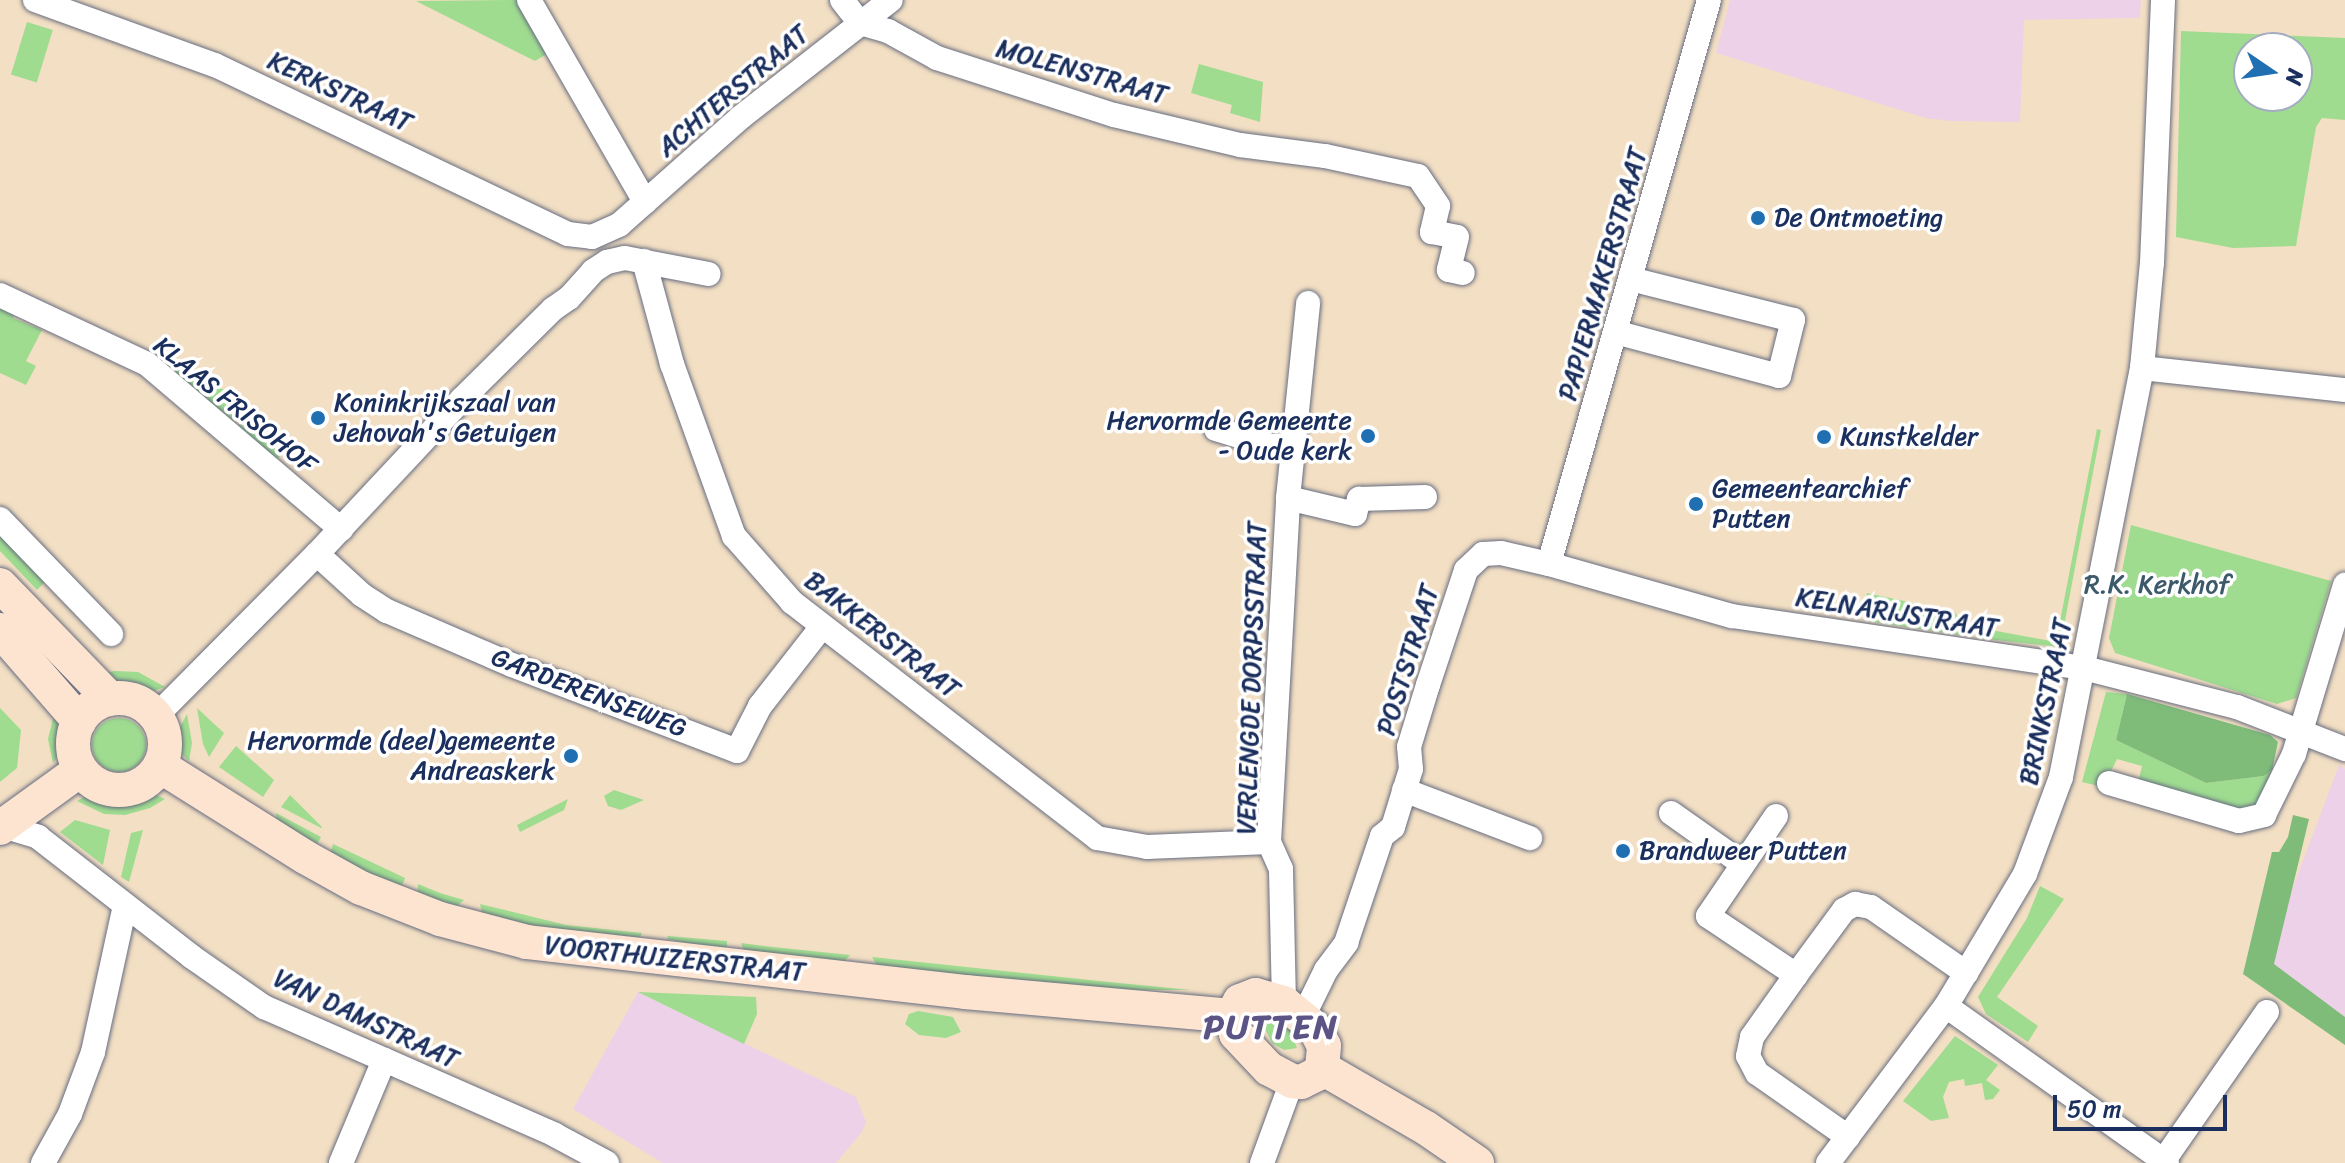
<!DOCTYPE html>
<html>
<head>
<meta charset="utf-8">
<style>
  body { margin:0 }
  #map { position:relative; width:2345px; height:1163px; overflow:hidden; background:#f3dfc3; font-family:Sriracha,sans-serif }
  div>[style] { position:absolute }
  .built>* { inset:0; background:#edd1e9 }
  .green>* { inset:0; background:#9fdc90; transform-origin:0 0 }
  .round { border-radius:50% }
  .forest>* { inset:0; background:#7fbc7a }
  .roads { filter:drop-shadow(0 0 2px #676d81) drop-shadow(0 0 2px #676d81) }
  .minor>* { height:24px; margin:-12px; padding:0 12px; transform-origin:12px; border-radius:12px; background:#fff }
  .secondary>* { height:34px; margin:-17px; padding:0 17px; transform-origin:17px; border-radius:17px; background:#fde4d0 }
  .secondary>.ring { margin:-17px; padding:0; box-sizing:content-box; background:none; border:34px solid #fde4d0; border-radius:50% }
  .dots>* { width:22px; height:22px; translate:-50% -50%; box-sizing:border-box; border:4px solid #fff; border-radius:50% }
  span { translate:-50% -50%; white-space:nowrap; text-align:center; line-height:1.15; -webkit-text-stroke:7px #fff; paint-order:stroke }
  .street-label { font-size:26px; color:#1b2f5e }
  .poi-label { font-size:26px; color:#1b2f5e }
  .left { translate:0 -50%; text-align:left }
  .right { translate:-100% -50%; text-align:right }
  .park-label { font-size:26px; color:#3c5a6a }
  .district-label { font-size:34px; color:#5b5485; font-weight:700; letter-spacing:2px }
  .north { position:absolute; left:2233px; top:32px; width:80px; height:80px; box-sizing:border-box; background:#fff; border:2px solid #a4acbf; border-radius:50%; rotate:103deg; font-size:22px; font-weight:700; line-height:32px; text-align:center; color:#1b2f5e }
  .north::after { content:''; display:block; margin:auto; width:28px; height:36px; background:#1f6fb2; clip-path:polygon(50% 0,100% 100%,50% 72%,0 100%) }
  .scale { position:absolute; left:2053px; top:1095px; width:174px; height:36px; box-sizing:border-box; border:4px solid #1b2f5e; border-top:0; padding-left:10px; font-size:24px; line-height:28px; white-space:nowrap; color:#1b2f5e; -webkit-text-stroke:6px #fff; paint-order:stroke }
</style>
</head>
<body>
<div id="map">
  <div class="built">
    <i style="clip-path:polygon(1730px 0,2141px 0,2140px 18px,2024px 20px,2020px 122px,1951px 121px,1926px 118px,1716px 53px)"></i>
    <i style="clip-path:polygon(2339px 765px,2345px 769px,2345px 1043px,2258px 981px)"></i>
    <i style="clip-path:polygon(638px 992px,856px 1097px,866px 1122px,861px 1133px,836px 1163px,663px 1163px,573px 1109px)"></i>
  </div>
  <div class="green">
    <i style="clip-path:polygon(520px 0,550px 52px,535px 61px,416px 1px)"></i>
    <i style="left:27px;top:22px;width:27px;height:55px;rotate:17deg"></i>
    <i style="clip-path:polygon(evenodd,2181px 31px,2345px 38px,2345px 120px,2322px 118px,2316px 127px,2296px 246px,2233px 248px,2176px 237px,2181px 31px,2249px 48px,2297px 48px,2297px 96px,2249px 96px,2249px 48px)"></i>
    <i style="clip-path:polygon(1199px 64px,1263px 82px,1260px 122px,1230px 113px,1232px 105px,1191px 93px)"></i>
    <i style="clip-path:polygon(0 304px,15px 311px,13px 318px,42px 330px,26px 361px,36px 366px,26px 385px,0 373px)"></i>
    <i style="clip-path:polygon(159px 360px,244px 399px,232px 422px)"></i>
    <i style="clip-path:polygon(240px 424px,269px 442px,287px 447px,277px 460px,237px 427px)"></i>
    <i style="clip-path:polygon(2097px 429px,2101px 430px,2060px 647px,1978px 638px,1975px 627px,2056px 642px)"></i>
    <i style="clip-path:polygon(2131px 525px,2331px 581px,2296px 698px,2277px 704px,2115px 653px,2109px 638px)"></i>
    <i style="clip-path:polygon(0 531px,47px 580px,37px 590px,0 551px)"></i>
    <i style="clip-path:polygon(1867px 593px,1955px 612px,1960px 620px,1960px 635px,1868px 621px,1864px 612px)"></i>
    <i style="clip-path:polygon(115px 671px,138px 672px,165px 687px,151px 692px,109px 680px,104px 673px)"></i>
    <i style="clip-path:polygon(2106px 692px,2127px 694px,2116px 740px,2206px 783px,2264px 776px,2272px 770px,2266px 791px,2258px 803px,2240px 811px,2138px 783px,2142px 766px,2117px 759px,2103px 787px,2082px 782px)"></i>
    <i style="clip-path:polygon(0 708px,21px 730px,17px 768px,0 782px)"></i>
    <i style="clip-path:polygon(197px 708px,224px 733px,209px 757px,203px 744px)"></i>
    <i style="clip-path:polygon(55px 711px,60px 717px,61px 738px,59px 755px,53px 763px,48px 739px)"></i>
    <i style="clip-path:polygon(187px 714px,192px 743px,189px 761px,179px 751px,180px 727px)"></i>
    <i class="round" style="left:92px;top:718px;width:54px;height:54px"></i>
    <i style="clip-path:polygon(236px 746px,274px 780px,263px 797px,219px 767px)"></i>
    <i style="clip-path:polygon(614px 790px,644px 800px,621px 810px,608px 806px,604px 796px)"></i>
    <i style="clip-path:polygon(156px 795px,165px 799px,150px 808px,125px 815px,104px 814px,77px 801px,86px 796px,123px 801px)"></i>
    <i style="clip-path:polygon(290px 795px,322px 827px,321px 828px,281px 807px)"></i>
    <i style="clip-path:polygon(568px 799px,564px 810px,520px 832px,517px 825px)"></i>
    <i style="clip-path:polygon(276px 813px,321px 837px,317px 844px,277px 825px)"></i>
    <i style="clip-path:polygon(75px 820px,110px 830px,103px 865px,60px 832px)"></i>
    <i style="clip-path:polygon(143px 830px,129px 882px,121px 877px,131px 833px)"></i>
    <i style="clip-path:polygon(333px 844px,405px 878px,402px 886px,396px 888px,330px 855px)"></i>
    <i style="clip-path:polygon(418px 884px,440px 893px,464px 900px,454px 909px,417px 897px)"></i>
    <i style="clip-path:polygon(2040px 886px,2064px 899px,1997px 997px,2038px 1026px,2028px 1042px,1986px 1014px,1978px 997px,2027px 918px)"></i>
    <i style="clip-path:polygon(480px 904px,566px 925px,642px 933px,640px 937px,586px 935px,483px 918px)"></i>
    <i style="clip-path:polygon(668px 936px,727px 941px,727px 947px,718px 949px,667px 939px)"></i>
    <i style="clip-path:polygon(741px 943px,773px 947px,850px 955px,844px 962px,745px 953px)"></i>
    <i style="clip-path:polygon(872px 957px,1099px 981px,1190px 990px,1108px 990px,878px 967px)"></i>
    <i style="clip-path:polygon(638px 992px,756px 997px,757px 1014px,744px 1044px)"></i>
    <i style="clip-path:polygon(918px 1011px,953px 1017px,961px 1032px,946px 1038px,919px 1035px,905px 1024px,909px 1014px)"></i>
    <i style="clip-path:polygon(1266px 1020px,1289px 1028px,1297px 1048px,1284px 1050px,1272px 1043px,1264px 1027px)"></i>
    <i style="clip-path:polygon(1955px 1036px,1998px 1065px,1986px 1080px,2000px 1090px,1993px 1099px,1985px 1100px,1982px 1083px,1965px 1086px,1964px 1079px,1949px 1082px,1943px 1097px,1949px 1118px,1931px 1121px,1903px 1101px)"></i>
  </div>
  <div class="forest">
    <i style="clip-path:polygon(2127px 694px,2270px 735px,2278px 742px,2272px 770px,2264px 776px,2206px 783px,2116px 740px)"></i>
    <i style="clip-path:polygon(2293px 815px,2309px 819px,2274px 964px,2345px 1017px,2345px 1045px,2243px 974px,2272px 852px,2279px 852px,2288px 837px)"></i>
  </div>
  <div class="roads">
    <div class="minor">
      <i style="left:35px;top:0;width:191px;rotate:19.9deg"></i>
      <i style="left:215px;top:65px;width:391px;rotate:25.6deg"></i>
      <i style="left:568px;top:234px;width:24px;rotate:7deg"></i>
      <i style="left:592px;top:237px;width:30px;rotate:-24deg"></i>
      <i style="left:619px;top:225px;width:163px;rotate:-41.5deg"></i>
      <i style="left:741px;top:117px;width:190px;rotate:-38deg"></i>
      <i style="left:529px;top:0;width:233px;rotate:60.1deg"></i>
      <i style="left:842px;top:0;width:29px;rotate:52deg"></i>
      <i style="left:860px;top:23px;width:29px;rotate:16deg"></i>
      <i style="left:888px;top:31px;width:56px;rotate:28.9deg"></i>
      <i style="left:937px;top:58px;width:186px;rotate:17.9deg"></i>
      <i style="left:1114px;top:115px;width:130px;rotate:13.4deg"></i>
      <i style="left:1240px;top:145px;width:86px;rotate:7.4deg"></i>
      <i style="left:1325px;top:156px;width:95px;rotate:12.1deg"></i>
      <i style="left:1418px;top:176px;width:36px;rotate:56deg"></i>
      <i style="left:1438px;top:206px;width:27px;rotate:103deg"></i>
      <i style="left:1432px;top:232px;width:25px;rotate:11deg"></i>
      <i style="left:1457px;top:237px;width:34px;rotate:104deg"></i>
      <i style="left:1449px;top:270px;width:14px;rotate:12deg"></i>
      <i style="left:644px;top:261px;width:107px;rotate:74.8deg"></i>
      <i style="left:672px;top:364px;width:183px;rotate:70.2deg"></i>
      <i style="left:734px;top:536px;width:88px;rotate:48.7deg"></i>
      <i style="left:792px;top:602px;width:386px;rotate:37.7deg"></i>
      <i style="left:1097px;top:838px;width:51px;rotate:10.2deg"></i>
      <i style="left:1147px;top:847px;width:122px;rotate:-2.3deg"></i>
      <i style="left:0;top:295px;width:162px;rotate:25.1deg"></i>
      <i style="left:147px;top:364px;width:255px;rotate:40.4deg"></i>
      <i style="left:1615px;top:332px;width:170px;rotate:15deg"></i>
      <i style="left:1779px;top:376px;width:58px;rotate:-76deg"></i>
      <i style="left:1793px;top:320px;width:167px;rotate:-165.8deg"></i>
      <i style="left:2142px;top:368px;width:204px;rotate:6.2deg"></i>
      <i style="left:1216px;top:429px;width:59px;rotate:16.9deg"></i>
      <i style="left:1272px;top:446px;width:21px;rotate:-5deg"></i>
      <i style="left:1288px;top:498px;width:69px;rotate:13.4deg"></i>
      <i style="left:1355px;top:514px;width:16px;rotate:-75deg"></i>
      <i style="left:1359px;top:499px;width:66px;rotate:-1.7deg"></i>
      <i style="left:0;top:519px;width:160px;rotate:46deg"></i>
      <i style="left:317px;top:554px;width:61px;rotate:42.3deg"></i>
      <i style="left:362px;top:595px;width:30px;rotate:33deg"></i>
      <i style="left:387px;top:611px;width:136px;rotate:23.4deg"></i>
      <i style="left:512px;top:665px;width:241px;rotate:20.9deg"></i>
      <i style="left:737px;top:751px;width:51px;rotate:-62.9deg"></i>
      <i style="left:760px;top:706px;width:99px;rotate:-52deg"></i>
      <i style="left:1549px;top:564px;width:586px;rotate:-74.16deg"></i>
      <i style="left:156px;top:716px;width:228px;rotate:-45.2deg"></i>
      <i style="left:317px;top:554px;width:212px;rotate:-46.9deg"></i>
      <i style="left:462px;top:399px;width:128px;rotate:-44.7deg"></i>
      <i style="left:553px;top:309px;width:19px;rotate:-35deg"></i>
      <i style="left:569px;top:298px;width:36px;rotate:-48deg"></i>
      <i style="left:593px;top:271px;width:17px;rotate:-33deg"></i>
      <i style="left:607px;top:262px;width:18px;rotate:-13deg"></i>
      <i style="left:625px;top:258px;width:85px;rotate:10.9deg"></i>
      <i style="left:2109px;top:783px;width:135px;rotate:16.3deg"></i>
      <i style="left:2239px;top:821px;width:26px;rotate:-13deg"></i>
      <i style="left:2264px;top:815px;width:68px;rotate:-63.8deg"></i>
      <i style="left:2294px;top:754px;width:177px;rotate:-73.2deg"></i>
      <i style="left:1404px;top:790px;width:135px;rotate:20.9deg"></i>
      <i style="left:1671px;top:813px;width:88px;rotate:35.3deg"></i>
      <i style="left:1776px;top:816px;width:121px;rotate:124.2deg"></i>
      <i style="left:1708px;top:916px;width:106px;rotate:33.8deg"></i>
      <i style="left:0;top:820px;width:7px;rotate:63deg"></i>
      <i style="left:3px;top:826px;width:37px;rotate:17deg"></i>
      <i style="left:38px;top:837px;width:195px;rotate:37.9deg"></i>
      <i style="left:192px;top:957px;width:88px;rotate:34.8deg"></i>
      <i style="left:264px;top:1007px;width:318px;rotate:23.7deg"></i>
      <i style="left:555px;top:1135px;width:59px;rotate:28.3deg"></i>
      <i style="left:1284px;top:1003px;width:134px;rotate:-91.3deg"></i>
      <i style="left:1281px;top:869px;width:30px;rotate:-114deg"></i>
      <i style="left:1269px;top:842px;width:345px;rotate:-86.8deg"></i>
      <i style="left:1288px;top:498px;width:196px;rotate:-84.1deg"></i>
      <i style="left:1946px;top:1006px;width:271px;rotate:35.4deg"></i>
      <i style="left:1303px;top:1017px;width:52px;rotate:-63.9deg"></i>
      <i style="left:1326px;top:970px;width:34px;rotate:-53deg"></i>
      <i style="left:1346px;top:943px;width:113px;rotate:-71.4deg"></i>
      <i style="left:1382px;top:836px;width:14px;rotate:-39deg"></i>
      <i style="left:1393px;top:827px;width:61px;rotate:-72.8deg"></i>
      <i style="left:1411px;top:769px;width:22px;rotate:-95deg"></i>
      <i style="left:1409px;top:747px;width:65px;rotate:-73deg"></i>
      <i style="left:1428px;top:685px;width:121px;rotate:-71.7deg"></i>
      <i style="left:1466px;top:570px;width:23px;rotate:-43deg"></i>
      <i style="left:1483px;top:554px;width:18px;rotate:-3deg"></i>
      <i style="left:1501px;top:553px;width:49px;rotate:12.9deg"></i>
      <i style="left:1549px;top:564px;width:190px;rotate:15.9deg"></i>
      <i style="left:1732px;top:616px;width:356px;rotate:8.4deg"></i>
      <i style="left:2084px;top:668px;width:158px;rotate:14.3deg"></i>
      <i style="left:2237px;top:707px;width:116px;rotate:21.3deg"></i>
      <i style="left:1848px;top:1137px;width:111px;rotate:-144.9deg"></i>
      <i style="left:1757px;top:1073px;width:19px;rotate:-118deg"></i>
      <i style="left:1748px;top:1056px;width:19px;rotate:-78deg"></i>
      <i style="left:1752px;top:1037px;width:76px;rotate:-54.6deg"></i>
      <i style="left:1796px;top:975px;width:81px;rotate:-53.6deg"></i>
      <i style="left:1844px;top:910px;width:13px;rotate:-29deg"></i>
      <i style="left:1855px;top:904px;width:16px;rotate:11deg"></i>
      <i style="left:1871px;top:907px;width:116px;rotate:34.8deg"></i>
      <i style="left:43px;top:1163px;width:56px;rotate:-61.1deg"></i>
      <i style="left:70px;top:1114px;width:66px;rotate:-69.6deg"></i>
      <i style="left:93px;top:1052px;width:150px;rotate:-77.7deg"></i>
      <i style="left:341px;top:1163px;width:112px;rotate:-67.3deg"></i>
      <i style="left:1262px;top:1163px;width:87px;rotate:-69.9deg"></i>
      <i style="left:1828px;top:1163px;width:196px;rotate:-53.1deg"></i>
      <i style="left:1946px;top:1006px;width:39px;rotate:-59deg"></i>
      <i style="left:1966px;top:973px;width:115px;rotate:-59.2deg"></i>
      <i style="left:2025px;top:874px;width:103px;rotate:-69.6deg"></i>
      <i style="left:2061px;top:777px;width:417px;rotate:-78.8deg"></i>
      <i style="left:2142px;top:368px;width:105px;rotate:-84.6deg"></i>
      <i style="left:2152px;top:263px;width:263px;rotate:-87.6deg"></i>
      <i style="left:2162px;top:1163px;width:184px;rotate:-55.2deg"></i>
    </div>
    <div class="secondary">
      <i style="left:0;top:585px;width:158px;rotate:46deg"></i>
      <i style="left:0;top:630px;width:121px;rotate:49deg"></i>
      <i class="ring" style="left:73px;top:698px;width:58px;height:58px"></i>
      <i style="left:160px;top:766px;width:171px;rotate:32.1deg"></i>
      <i style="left:305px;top:857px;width:64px;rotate:29deg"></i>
      <i style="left:361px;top:888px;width:85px;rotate:21.4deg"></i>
      <i style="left:440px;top:919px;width:90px;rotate:14.8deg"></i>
      <i style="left:527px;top:942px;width:441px;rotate:6.5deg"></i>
      <i style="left:965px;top:992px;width:268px;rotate:5.1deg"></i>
      <i style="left:0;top:828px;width:99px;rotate:-35.9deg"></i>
      <i style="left:1256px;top:995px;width:29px;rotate:16deg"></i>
      <i style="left:1284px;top:1003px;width:38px;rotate:39deg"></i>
      <i style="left:1314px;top:1027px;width:21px;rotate:62deg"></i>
      <i style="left:1324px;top:1046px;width:22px;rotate:95deg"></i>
      <i style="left:1322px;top:1068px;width:8px;rotate:130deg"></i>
      <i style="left:1317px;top:1074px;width:18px;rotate:153deg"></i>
      <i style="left:1301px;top:1082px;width:9px;rotate:-174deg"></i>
      <i style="left:1292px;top:1081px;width:26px;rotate:-152deg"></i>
      <i style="left:1269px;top:1069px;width:48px;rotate:-133.3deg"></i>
      <i style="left:1236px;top:1034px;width:18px;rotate:-103deg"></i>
      <i style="left:1232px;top:1016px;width:17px;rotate:-62deg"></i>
      <i style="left:1240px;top:1001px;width:17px;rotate:-21deg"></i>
      <i style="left:1322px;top:1068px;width:120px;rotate:30deg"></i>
      <i style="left:1426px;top:1128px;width:62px;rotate:34.5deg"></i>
    </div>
  </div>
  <div class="dots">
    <i style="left:1758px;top:218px;background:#1f6fb2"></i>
    <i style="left:318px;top:418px;background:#1f6fb2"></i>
    <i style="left:1368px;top:436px;background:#1f6fb2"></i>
    <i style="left:1824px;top:437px;background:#1f6fb2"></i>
    <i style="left:1696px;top:504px;background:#1f6fb2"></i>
    <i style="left:571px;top:756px;background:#1f6fb2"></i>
    <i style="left:1623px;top:851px;background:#1f6fb2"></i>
  </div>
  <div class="street-label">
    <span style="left:1082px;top:72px;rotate:16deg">MOLENSTRAAT</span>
    <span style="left:733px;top:91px;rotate:-40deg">ACHTERSTRAAT</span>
    <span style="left:340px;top:92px;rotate:25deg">KERKSTRAAT</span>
    <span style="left:1603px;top:274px;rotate:-74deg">PAPIERMAKERSTRAAT</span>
    <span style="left:235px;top:405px;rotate:39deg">KLAAS FRISOHOF</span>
    <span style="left:1897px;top:613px;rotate:9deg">KELNARIJSTRAAT</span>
    <span style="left:882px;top:635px;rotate:38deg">BAKKERSTRAAT</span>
    <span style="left:1408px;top:660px;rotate:-73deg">POSTSTRAAT</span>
    <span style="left:1252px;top:678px;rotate:-88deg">VERLENGDE DORPSSTRAAT</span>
    <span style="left:589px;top:693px;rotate:21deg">GARDERENSEWEG</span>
    <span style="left:2046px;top:702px;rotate:-78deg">BRINKSTRAAT</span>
    <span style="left:675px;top:959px;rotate:6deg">VOORTHUIZERSTRAAT</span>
    <span style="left:366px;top:1019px;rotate:25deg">VAN DAMSTRAAT</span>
  </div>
  <div class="poi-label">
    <span class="left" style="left:1774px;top:218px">De Ontmoeting</span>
    <span class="left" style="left:334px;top:418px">Koninkrijkszaal van<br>Jehovah's Getuigen</span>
    <span class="right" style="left:1352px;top:436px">Hervormde Gemeente<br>- Oude kerk</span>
    <span class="left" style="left:1840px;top:437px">Kunstkelder</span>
    <span class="left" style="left:1712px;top:504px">Gemeentearchief<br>Putten</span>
    <span class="right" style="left:555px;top:756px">Hervormde (deel)gemeente<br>Andreaskerk</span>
    <span class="left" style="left:1639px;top:851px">Brandweer Putten</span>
  </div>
  <div class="park-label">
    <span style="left:2157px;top:585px">R.K. Kerkhof</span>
  </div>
  <div class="district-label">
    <span style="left:1271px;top:1028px">PUTTEN</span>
  </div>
  <div class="north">N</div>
  <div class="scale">50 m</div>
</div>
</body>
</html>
